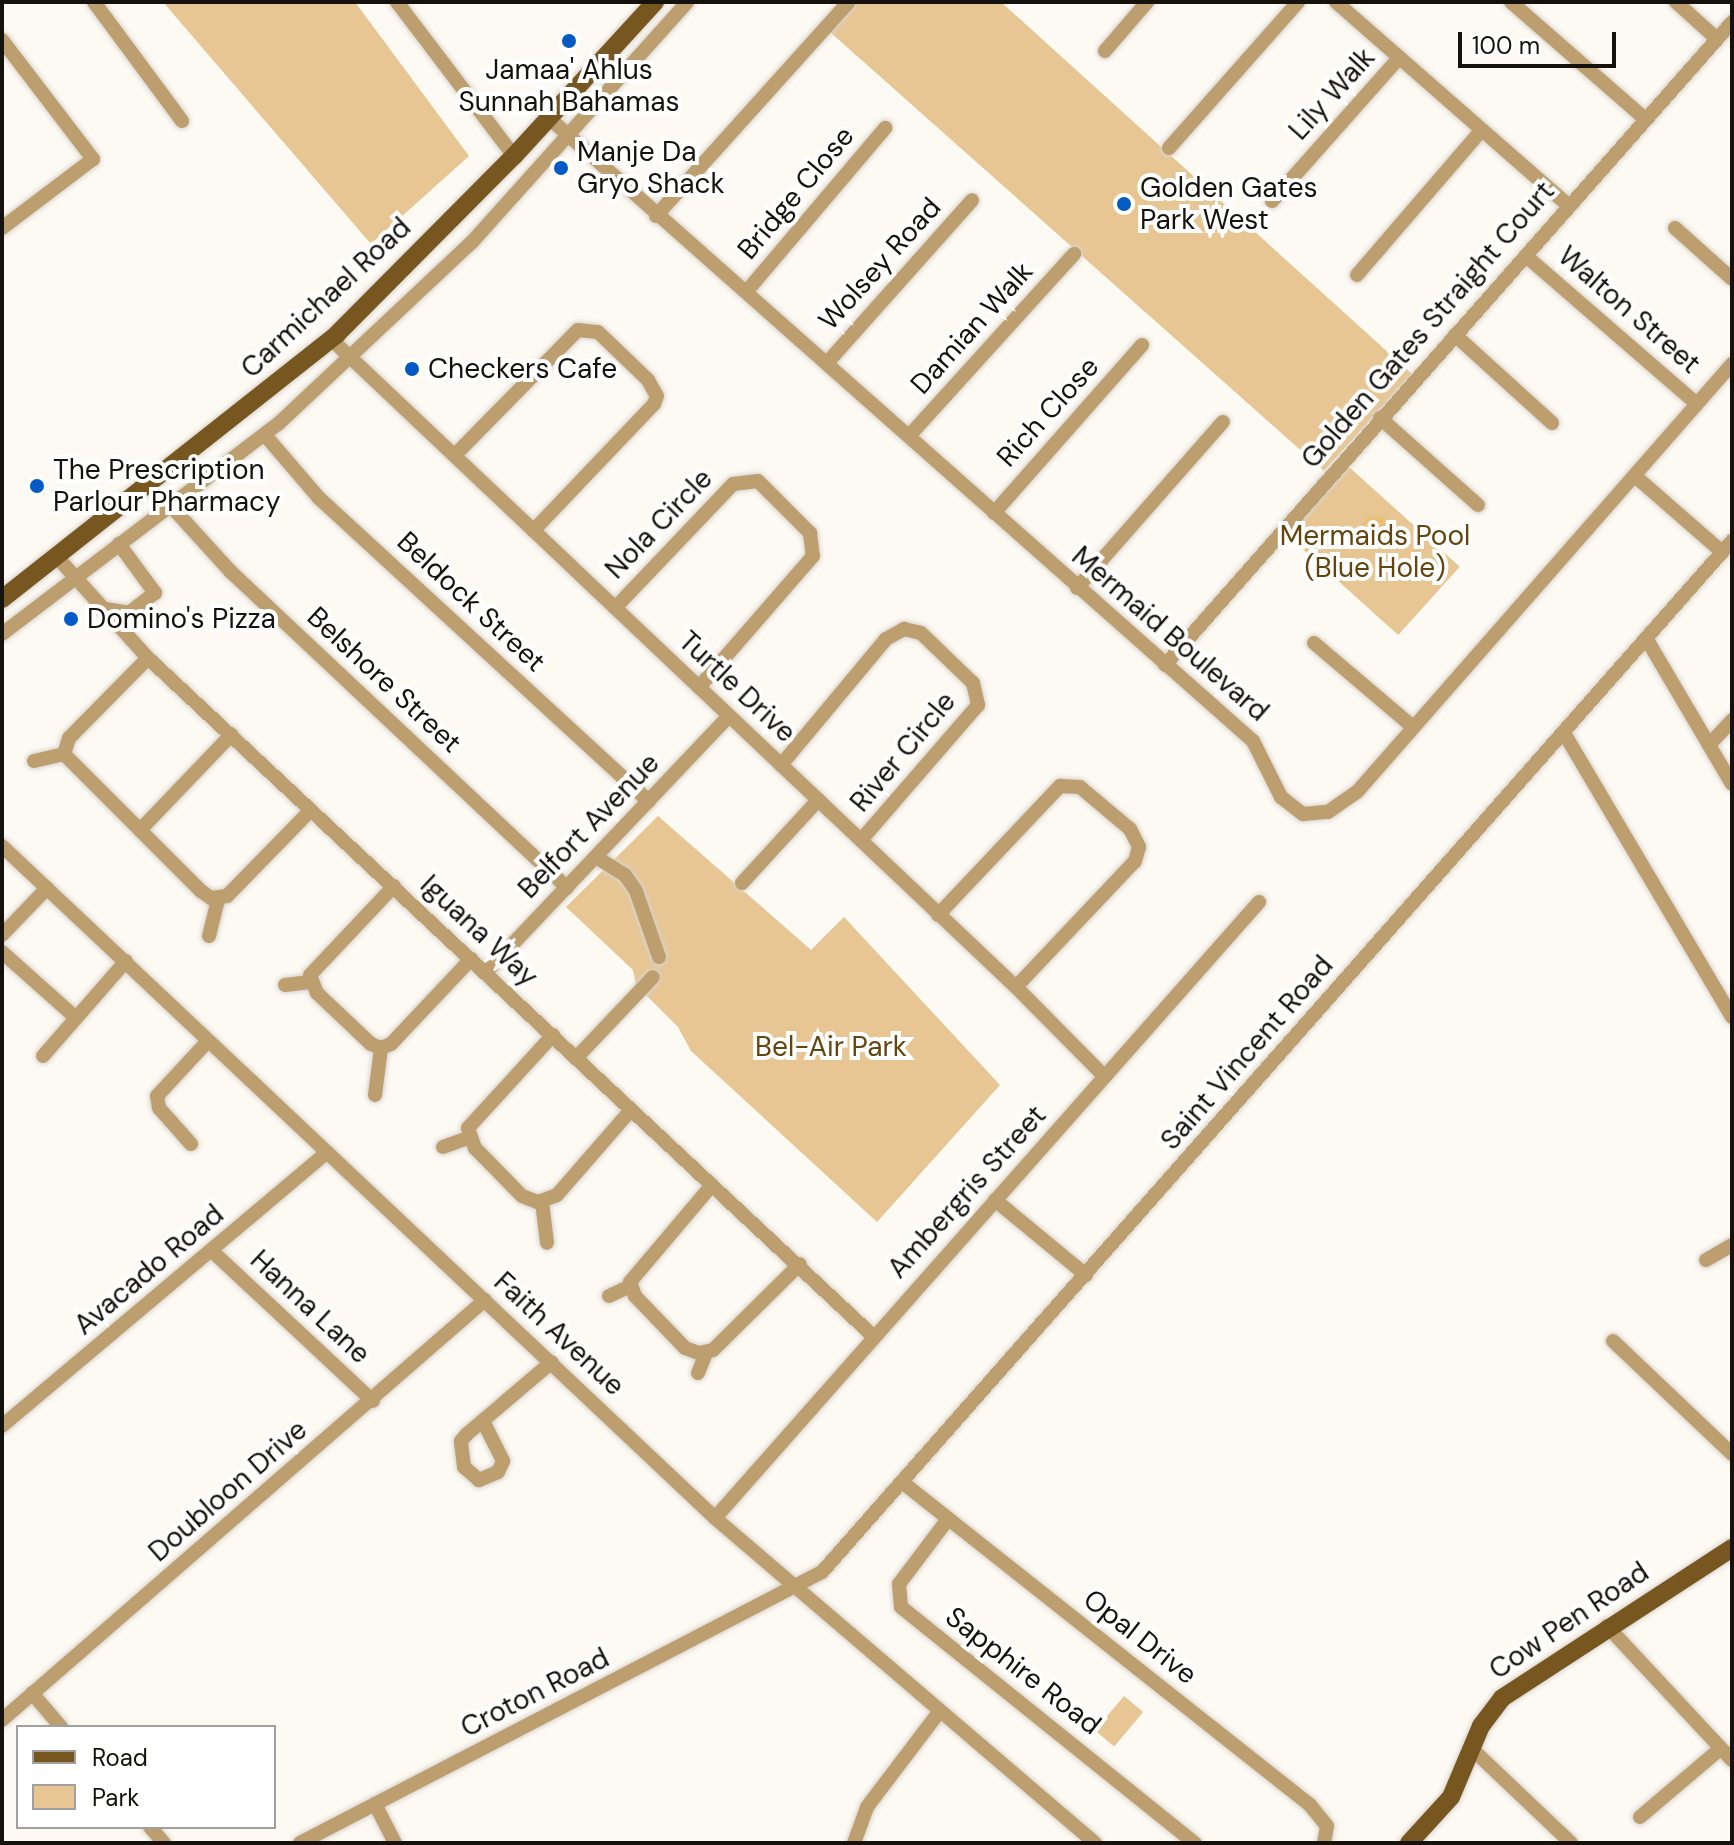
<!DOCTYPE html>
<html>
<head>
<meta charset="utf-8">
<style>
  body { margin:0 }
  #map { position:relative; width:1734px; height:1845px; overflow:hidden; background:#fdf9f3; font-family:"DM Sans",sans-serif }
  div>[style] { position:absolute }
  .green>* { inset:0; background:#e7c694; transform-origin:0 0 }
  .water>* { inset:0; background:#eabe77 }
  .round { border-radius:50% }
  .roads { filter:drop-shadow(0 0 2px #d8d4ce) drop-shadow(0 0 2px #d8d4ce) }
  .minor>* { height:14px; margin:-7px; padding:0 7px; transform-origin:7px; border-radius:7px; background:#bd9e6f }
  .major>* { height:18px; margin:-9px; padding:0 9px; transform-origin:9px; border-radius:9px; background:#77571f }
  .dots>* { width:22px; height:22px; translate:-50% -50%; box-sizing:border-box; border:4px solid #fff; border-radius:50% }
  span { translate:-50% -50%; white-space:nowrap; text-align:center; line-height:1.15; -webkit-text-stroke:8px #fff; paint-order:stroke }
  .poi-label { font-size:28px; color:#15120d }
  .left { translate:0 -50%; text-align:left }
  .street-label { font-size:28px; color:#15120d }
  .park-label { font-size:28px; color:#63450d }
  .frame { position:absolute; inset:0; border:4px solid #15120d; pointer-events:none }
  .legend { position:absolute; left:16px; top:1725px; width:260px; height:104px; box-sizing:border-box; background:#fff; border:2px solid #a1a09e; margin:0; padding:10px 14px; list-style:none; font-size:24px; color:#15120d }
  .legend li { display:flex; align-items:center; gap:16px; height:40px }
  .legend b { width:40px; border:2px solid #a1a09e }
  .scale { position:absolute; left:1458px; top:32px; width:158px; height:36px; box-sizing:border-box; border:4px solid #15120d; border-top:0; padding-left:10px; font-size:24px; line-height:28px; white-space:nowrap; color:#15120d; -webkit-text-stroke:6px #fff; paint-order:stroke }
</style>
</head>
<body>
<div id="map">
  <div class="green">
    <i style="clip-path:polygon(163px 2px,355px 2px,469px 156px,371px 244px)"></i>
    <i style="clip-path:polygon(857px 2px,1001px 2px,1412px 374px,1324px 471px,830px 32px)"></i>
    <i style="left:1349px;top:467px;width:149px;height:92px;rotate:42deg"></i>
    <i style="clip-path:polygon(658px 816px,811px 950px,844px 917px,1000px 1085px,877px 1222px,691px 1051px,678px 1027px,636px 985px,633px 970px,566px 907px)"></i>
    <i style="left:1124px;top:1696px;width:25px;height:45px;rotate:40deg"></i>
  </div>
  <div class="water">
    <i class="round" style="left:1361px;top:516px;width:30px;height:30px"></i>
  </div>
  <div class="roads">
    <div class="minor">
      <i style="left:94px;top:2px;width:148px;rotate:53.5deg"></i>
      <i style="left:397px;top:2px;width:193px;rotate:52.8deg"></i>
      <i style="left:1336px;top:2px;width:308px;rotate:41.2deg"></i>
      <i style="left:1511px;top:2px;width:178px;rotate:41.1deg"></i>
      <i style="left:1676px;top:2px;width:55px;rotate:42.1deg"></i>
      <i style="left:2px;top:40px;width:150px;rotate:52.6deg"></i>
      <i style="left:93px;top:159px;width:114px;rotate:142.8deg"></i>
      <i style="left:1105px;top:51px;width:65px;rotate:-49.4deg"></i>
      <i style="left:549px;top:118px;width:940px;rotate:41.51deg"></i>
      <i style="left:1253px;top:741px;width:63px;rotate:63.4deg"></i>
      <i style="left:1281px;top:797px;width:28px;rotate:38deg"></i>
      <i style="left:1303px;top:814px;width:25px;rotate:-5deg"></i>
      <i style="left:1328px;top:812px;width:35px;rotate:-35deg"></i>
      <i style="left:1357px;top:792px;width:569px;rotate:-48.78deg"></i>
      <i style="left:1169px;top:148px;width:195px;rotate:-48.5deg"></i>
      <i style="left:1272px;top:201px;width:191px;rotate:-48.4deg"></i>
      <i style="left:656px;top:216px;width:288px;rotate:-48deg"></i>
      <i style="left:1675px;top:228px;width:76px;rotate:41.8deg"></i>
      <i style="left:1526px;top:256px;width:226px;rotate:40.9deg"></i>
      <i style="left:1357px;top:275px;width:189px;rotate:-49.3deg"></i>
      <i style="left:747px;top:291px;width:214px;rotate:-49.7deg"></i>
      <i style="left:1455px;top:335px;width:131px;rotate:42.2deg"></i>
      <i style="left:331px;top:339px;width:943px;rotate:43.41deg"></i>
      <i style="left:1016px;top:987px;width:125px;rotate:45.3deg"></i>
      <i style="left:827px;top:363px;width:218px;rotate:-48.3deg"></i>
      <i style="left:1380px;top:418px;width:131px;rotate:41.6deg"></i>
      <i style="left:265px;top:435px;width:83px;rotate:49.4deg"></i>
      <i style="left:319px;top:498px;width:448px;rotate:42.6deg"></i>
      <i style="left:909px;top:436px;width:246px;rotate:-47.8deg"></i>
      <i style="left:455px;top:455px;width:175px;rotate:-45.5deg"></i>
      <i style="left:578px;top:330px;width:20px;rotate:6deg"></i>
      <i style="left:598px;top:332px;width:69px;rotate:43.8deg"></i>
      <i style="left:648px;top:380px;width:18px;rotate:61deg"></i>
      <i style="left:657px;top:396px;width:9px;rotate:111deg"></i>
      <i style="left:654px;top:404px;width:175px;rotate:133.6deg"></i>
      <i style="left:1635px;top:476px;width:116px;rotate:41.1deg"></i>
      <i style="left:170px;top:505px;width:91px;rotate:47.7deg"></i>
      <i style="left:231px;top:572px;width:461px;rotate:43.2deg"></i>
      <i style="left:994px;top:513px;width:224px;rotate:-48.6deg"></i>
      <i style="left:57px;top:557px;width:136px;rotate:48deg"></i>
      <i style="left:148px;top:658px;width:993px;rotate:43.08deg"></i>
      <i style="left:1077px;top:588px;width:221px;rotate:-48.7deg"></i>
      <i style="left:99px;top:608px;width:30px;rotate:9deg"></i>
      <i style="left:129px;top:613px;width:33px;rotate:-38deg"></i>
      <i style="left:155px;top:593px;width:61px;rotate:-126.3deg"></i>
      <i style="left:615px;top:608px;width:171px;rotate:-46.4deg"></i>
      <i style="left:733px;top:484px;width:25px;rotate:-7deg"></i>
      <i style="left:758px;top:481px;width:74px;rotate:45deg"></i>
      <i style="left:810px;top:533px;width:23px;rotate:83deg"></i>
      <i style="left:813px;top:556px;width:174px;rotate:131deg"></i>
      <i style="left:2px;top:634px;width:347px;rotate:-37.3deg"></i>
      <i style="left:278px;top:424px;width:266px;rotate:-43.2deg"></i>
      <i style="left:472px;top:242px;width:322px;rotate:-48.1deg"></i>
      <i style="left:1646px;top:638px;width:169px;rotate:59.5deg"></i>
      <i style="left:1314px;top:643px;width:128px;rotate:40.3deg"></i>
      <i style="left:148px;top:658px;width:112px;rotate:134.6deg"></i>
      <i style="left:69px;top:738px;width:17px;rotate:107deg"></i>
      <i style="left:64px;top:754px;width:194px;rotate:45deg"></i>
      <i style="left:201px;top:891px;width:12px;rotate:35deg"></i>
      <i style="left:211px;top:898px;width:16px;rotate:-7deg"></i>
      <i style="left:227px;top:896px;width:119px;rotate:-45.7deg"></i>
      <i style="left:1165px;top:665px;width:857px;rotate:-48.59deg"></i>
      <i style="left:1564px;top:733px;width:330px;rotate:59.4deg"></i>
      <i style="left:1709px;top:745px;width:34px;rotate:-47deg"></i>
      <i style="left:34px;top:761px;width:31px;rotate:-13deg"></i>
      <i style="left:781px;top:765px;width:164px;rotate:-50.2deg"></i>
      <i style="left:886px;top:639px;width:21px;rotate:-29deg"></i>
      <i style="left:904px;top:629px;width:17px;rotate:13deg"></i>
      <i style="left:921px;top:633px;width:72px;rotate:43.9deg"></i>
      <i style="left:973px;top:683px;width:23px;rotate:77deg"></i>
      <i style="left:978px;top:705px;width:179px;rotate:130.9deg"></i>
      <i style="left:140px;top:830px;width:132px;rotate:-46.2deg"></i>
      <i style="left:2px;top:846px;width:980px;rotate:43.3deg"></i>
      <i style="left:715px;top:1518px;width:500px;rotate:40.54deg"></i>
      <i style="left:596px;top:857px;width:34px;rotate:32deg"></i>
      <i style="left:625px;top:875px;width:19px;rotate:55deg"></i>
      <i style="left:636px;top:891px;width:70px;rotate:70.8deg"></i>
      <i style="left:742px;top:883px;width:113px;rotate:-47.5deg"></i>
      <i style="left:394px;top:886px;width:122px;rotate:133.3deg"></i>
      <i style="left:310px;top:975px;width:19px;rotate:69deg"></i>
      <i style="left:317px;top:993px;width:74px;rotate:43.4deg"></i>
      <i style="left:371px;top:1044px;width:11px;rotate:22deg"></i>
      <i style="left:381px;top:1048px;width:11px;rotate:-22deg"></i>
      <i style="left:391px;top:1044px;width:117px;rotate:-46.7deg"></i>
      <i style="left:938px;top:915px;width:178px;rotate:-46.6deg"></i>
      <i style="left:1060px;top:786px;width:20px;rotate:3deg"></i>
      <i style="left:1080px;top:787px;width:65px;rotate:40deg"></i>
      <i style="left:1130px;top:829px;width:20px;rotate:63deg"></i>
      <i style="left:1139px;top:847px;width:15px;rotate:106deg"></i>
      <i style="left:1135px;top:861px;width:173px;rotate:133.4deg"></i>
      <i style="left:2px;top:935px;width:65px;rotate:-46.2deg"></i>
      <i style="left:209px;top:936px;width:38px;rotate:-76deg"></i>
      <i style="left:2px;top:952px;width:99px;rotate:41.7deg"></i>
      <i style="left:486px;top:972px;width:353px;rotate:-46.5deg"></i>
      <i style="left:285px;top:985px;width:25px;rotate:-7deg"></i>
      <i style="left:553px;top:1035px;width:126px;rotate:132.4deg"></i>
      <i style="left:468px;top:1128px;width:21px;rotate:71deg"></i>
      <i style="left:475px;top:1148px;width:67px;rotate:45.6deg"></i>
      <i style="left:522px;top:1196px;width:17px;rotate:21deg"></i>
      <i style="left:538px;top:1202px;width:20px;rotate:-20deg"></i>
      <i style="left:557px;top:1195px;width:113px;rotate:-49deg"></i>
      <i style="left:43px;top:1056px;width:126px;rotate:-48.9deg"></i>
      <i style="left:577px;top:1057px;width:110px;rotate:-46.5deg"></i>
      <i style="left:375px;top:1095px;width:47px;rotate:-82.7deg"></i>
      <i style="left:191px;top:1144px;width:48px;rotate:-131.6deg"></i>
      <i style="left:159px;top:1108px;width:12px;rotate:-99deg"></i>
      <i style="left:157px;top:1096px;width:75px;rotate:-47.2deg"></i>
      <i style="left:443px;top:1147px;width:27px;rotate:-20deg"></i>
      <i style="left:712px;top:1185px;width:127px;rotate:130.2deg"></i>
      <i style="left:630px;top:1282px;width:15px;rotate:70deg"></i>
      <i style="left:635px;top:1296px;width:72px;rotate:46.1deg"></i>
      <i style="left:685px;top:1348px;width:15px;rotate:20deg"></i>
      <i style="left:699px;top:1353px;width:14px;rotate:-12deg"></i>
      <i style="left:713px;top:1350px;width:122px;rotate:-44.7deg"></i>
      <i style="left:995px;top:1200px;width:118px;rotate:39.5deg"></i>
      <i style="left:542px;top:1202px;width:41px;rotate:83deg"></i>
      <i style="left:212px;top:1251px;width:220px;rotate:43deg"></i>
      <i style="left:1706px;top:1260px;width:30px;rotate:-30deg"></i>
      <i style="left:609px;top:1296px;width:23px;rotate:-25deg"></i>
      <i style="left:1613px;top:1341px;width:164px;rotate:43.5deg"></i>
      <i style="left:698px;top:1373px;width:22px;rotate:-68deg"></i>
      <i style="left:483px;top:1421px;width:45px;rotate:63.4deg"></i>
      <i style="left:503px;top:1461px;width:12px;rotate:114deg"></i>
      <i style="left:498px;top:1472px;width:21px;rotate:157deg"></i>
      <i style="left:479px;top:1480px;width:20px;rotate:-139deg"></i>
      <i style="left:464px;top:1467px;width:26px;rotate:-97deg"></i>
      <i style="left:461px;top:1441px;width:9px;rotate:-49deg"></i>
      <i style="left:467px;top:1434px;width:111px;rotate:-40.3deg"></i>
      <i style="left:2px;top:1426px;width:425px;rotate:-40.1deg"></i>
      <i style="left:902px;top:1482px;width:520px;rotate:38.37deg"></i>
      <i style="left:1310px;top:1805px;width:27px;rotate:51deg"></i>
      <i style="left:1327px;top:1826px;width:17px;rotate:100deg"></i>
      <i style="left:715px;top:1518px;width:822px;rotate:-48.55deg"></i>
      <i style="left:948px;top:1519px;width:81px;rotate:127deg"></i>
      <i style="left:899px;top:1584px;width:23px;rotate:85deg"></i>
      <i style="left:901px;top:1607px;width:377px;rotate:38.8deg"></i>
      <i style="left:1607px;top:1626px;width:183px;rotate:47deg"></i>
      <i style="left:32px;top:1693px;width:45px;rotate:49.5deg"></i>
      <i style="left:2px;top:1720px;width:640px;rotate:-41.01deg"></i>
      <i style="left:1471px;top:1748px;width:138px;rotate:43.5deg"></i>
      <i style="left:375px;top:1804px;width:44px;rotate:62.9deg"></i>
      <i style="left:1640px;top:1817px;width:106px;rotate:-40.4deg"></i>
      <i style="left:150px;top:1827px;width:21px;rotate:49deg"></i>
      <i style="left:300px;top:1843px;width:588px;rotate:-27.44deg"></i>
      <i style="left:822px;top:1572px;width:1375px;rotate:-48.57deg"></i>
      <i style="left:854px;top:1843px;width:38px;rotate:-70deg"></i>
      <i style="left:867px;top:1807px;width:119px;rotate:-52.8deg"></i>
    </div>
    <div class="major">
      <i style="left:2px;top:599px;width:427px;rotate:-38.3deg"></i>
      <i style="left:337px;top:334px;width:251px;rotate:-45.2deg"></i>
      <i style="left:514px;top:156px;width:209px;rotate:-47.5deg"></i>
      <i style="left:1409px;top:1843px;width:62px;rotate:-47.6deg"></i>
      <i style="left:1451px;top:1797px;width:77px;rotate:-67.1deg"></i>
      <i style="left:1481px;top:1726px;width:35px;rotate:-53deg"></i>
      <i style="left:1502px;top:1698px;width:275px;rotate:-33.1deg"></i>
    </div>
  </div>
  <div class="dots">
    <i style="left:569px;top:41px;background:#045ac4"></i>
    <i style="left:561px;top:168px;background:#045ac4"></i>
    <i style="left:1124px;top:204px;background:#045ac4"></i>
    <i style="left:412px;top:369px;background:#045ac4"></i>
    <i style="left:37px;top:486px;background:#045ac4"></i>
    <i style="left:71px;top:619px;background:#045ac4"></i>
  </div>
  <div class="poi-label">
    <span style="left:569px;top:86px">Jamaa' Ahlus<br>Sunnah Bahamas</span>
    <span class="left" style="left:577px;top:168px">Manje Da<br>Gryo Shack</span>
    <span class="left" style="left:1140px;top:204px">Golden Gates<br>Park West</span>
    <span class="left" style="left:428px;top:369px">Checkers Cafe</span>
    <span class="left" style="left:53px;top:486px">The Prescription<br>Parlour Pharmacy</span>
    <span class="left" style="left:87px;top:619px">Domino's Pizza</span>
  </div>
  <div class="street-label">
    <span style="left:1332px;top:94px;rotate:-48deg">Lily Walk</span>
    <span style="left:796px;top:193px;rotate:-50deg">Bridge Close</span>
    <span style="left:880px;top:264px;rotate:-48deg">Wolsey Road</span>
    <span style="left:326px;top:298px;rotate:-43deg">Carmichael Road</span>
    <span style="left:1629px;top:310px;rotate:41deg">Walton Street</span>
    <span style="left:1428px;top:325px;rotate:-49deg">Golden Gates Straight Court</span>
    <span style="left:972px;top:328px;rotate:-48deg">Damian Walk</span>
    <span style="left:1048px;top:412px;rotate:-48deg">Rich Close</span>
    <span style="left:659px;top:524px;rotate:-46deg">Nola Circle</span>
    <span style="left:471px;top:602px;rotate:43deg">Beldock Street</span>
    <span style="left:1170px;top:634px;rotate:41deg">Mermaid Boulevard</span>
    <span style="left:384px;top:680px;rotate:43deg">Belshore Street</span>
    <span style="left:737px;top:687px;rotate:43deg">Turtle Drive</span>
    <span style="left:903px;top:752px;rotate:-50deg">River Circle</span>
    <span style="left:589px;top:826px;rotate:-46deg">Belfort Avenue</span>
    <span style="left:479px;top:931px;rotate:43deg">Iguana Way</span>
    <span style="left:1247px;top:1053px;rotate:-49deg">Saint Vincent Road</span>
    <span style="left:967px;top:1192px;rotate:-48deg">Ambergris Street</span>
    <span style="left:149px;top:1270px;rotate:-40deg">Avacado Road</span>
    <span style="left:310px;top:1307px;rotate:43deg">Hanna Lane</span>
    <span style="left:559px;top:1334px;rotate:43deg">Faith Avenue</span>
    <span style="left:228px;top:1491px;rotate:-41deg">Doubloon Drive</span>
    <span style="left:1569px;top:1621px;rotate:-34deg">Cow Pen Road</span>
    <span style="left:1140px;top:1637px;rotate:38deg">Opal Drive</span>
    <span style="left:1023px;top:1671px;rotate:38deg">Sapphire Road</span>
    <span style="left:535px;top:1693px;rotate:-27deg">Croton Road</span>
  </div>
  <div class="park-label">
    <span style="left:1375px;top:552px">Mermaids Pool<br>(Blue Hole)</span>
    <span style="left:831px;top:1047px">Bel-Air Park</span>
  </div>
  <div class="frame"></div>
  <ul class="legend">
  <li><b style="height:10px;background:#77571f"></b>Road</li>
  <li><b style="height:22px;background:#e7c694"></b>Park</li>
  </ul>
  <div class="scale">100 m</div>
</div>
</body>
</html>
